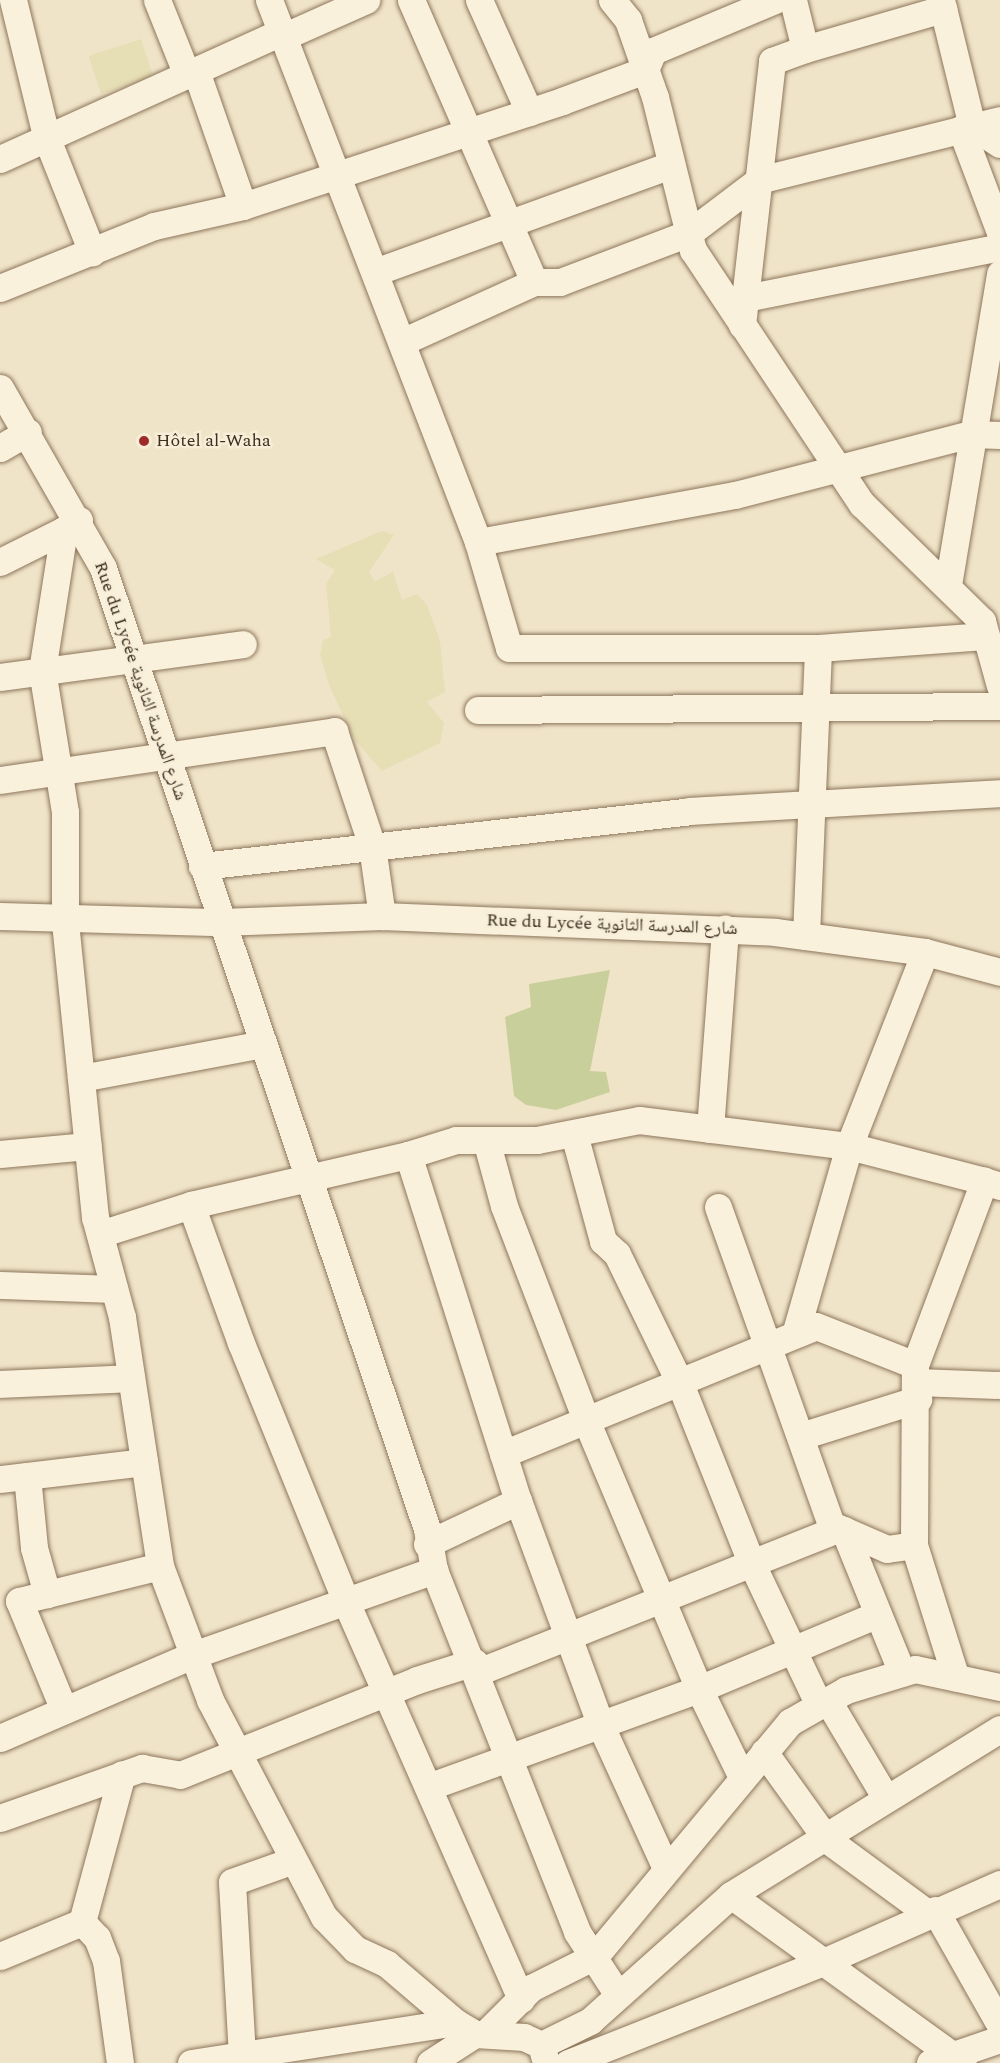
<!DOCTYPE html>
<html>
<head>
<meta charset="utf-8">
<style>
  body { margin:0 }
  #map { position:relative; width:1000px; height:2063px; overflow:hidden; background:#f0e4c8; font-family:Spectral,"Noto Naskh Arabic",serif }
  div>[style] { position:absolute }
  .farmland>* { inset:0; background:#e6deb5; transform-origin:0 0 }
  .green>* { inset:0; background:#c9cf9b }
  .roads { filter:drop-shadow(0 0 2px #8d765c) drop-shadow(0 0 2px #8d765c) }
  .minor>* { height:27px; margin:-13.5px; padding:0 13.5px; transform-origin:13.5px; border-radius:13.5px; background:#faf1dc }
  .dots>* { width:16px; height:16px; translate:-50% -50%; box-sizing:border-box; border:3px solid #f7eed8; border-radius:50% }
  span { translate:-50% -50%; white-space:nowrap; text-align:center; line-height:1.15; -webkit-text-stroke:5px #f7eed8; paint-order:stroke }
  .poi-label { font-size:18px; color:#3d2e20 }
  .left { translate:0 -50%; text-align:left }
  .street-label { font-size:18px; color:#3d2e20 }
</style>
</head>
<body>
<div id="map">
  <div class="farmland">
    <i style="left:141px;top:39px;width:40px;height:55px;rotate:72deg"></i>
    <i style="clip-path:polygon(382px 531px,394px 535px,369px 572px,375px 581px,393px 572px,402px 600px,417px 594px,427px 605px,440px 641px,445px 692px,427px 702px,444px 723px,440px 743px,382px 771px,354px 739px,329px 685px,320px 655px,323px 640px,331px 637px,326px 584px,335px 570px,316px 559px)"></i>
  </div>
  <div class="green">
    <i style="clip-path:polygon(610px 970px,590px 1071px,606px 1072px,610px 1092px,556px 1110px,526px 1105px,514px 1096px,505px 1017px,531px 1007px,529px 984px)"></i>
  </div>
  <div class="roads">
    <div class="minor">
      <i style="left:13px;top:0;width:143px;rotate:76.3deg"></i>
      <i style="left:47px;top:139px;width:122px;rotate:68.3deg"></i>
      <i style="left:157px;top:0;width:81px;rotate:68.2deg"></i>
      <i style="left:269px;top:0;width:581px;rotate:68.91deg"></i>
      <i style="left:478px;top:542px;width:261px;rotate:-10.4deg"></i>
      <i style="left:735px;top:495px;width:244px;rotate:-14.5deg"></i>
      <i style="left:971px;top:434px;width:29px;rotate:2deg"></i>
      <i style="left:411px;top:0;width:308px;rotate:66.4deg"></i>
      <i style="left:534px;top:282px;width:26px"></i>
      <i style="left:560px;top:282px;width:138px;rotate:-20.8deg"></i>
      <i style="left:689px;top:233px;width:88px;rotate:-37.1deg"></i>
      <i style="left:759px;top:180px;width:248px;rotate:-14deg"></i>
      <i style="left:479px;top:0;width:123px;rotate:65.9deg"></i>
      <i style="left:612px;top:0;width:26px;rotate:51deg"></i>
      <i style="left:628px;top:20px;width:82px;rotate:70.7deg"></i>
      <i style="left:655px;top:97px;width:158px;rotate:76.1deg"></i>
      <i style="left:693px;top:250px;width:305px;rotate:56.4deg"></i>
      <i style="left:862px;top:504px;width:168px;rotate:44.3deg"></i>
      <i style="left:982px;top:621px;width:67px;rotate:74.5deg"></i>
      <i style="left:941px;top:0;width:130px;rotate:76.2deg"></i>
      <i style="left:972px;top:126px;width:33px;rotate:33deg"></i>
      <i style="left:805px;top:49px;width:144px;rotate:-16.2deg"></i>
      <i style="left:196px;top:71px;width:143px;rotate:70.8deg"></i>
      <i style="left:961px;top:129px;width:110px;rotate:69.3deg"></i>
      <i style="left:0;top:159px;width:301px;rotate:-24.3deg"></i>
      <i style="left:274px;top:35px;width:11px;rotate:5deg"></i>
      <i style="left:285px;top:36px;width:89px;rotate:-24deg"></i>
      <i style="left:375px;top:272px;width:315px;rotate:-19.9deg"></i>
      <i style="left:0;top:288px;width:166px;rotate:-21.9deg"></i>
      <i style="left:154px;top:226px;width:91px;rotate:-12.7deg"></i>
      <i style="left:243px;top:206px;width:336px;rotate:-18.2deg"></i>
      <i style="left:562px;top:101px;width:89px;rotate:-20.5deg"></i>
      <i style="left:645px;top:70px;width:21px;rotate:-67deg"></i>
      <i style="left:653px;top:51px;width:132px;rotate:-22.7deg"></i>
      <i style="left:745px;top:298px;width:260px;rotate:-11.3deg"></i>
      <i style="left:742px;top:325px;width:266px;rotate:-83.5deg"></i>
      <i style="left:772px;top:61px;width:35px;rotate:-20deg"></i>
      <i style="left:805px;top:49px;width:50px;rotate:-103.8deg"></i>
      <i style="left:402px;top:342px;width:145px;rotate:-24.4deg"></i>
      <i style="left:0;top:388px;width:207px;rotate:60.2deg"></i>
      <i style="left:103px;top:568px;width:1014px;rotate:71.37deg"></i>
      <i style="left:427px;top:1529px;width:42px;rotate:80.3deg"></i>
      <i style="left:434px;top:1570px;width:389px;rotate:68.4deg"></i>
      <i style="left:577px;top:1932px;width:75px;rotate:56.9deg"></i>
      <i style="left:0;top:448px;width:32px;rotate:-30deg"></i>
      <i style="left:79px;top:520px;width:18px;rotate:146deg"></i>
      <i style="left:64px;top:530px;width:142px;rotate:98.9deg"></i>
      <i style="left:42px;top:670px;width:144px;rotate:80.8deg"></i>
      <i style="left:65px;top:812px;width:110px;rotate:90deg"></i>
      <i style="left:65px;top:922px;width:297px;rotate:84.2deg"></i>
      <i style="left:95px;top:1217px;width:104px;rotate:74.9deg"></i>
      <i style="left:122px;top:1317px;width:252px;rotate:81.3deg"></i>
      <i style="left:160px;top:1566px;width:143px;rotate:69.5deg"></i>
      <i style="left:210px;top:1700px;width:245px;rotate:62.3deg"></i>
      <i style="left:324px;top:1917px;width:45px;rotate:45.9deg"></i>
      <i style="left:355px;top:1949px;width:35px;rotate:25deg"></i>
      <i style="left:387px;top:1964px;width:89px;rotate:40.5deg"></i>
      <i style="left:455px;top:2022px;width:23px;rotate:31deg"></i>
      <i style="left:475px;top:2034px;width:49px;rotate:3.5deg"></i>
      <i style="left:524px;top:2037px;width:19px;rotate:25deg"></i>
      <i style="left:541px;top:2045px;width:19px;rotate:74deg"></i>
      <i style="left:478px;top:542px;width:110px;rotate:73.7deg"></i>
      <i style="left:509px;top:648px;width:309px"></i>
      <i style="left:0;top:562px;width:72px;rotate:-26.6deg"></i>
      <i style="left:948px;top:585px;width:316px;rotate:-80.5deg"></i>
      <i style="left:0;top:677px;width:245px;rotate:-7.7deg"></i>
      <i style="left:478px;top:710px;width:522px;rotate:-0.44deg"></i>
      <i style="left:0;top:780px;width:338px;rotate:-8.3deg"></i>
      <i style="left:334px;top:731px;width:121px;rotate:71.7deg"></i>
      <i style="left:372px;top:846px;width:71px;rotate:81.9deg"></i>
      <i style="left:202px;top:866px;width:490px;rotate:-6.4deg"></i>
      <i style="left:689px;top:811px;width:312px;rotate:-3.3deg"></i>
      <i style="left:0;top:916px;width:221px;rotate:1.6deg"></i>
      <i style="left:221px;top:922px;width:161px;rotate:-2.1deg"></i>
      <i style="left:382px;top:916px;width:393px;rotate:2.3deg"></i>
      <i style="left:775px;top:932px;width:151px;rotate:7.6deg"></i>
      <i style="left:925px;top:952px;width:78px;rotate:14.9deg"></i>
      <i style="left:806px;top:936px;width:288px;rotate:-87.6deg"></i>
      <i style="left:818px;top:648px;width:168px;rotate:-4.1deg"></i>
      <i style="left:81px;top:1078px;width:184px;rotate:-10.6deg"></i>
      <i style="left:710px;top:1129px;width:201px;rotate:-85.7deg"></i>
      <i style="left:574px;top:1134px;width:111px;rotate:74.8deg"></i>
      <i style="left:603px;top:1241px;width:19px;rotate:43deg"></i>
      <i style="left:617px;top:1254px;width:141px;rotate:64deg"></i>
      <i style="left:679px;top:1381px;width:195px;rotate:68.3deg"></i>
      <i style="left:751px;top:1562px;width:158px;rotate:64.6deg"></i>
      <i style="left:486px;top:1140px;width:68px;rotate:74.7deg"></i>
      <i style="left:504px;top:1206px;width:229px;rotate:69deg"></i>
      <i style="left:586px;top:1420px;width:292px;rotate:67.2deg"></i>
      <i style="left:699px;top:1689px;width:98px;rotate:64deg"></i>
      <i style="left:0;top:1154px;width:88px;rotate:-5.2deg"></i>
      <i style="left:191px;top:1205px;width:223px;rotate:-13deg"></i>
      <i style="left:718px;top:1207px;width:343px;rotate:70.4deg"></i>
      <i style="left:100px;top:1234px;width:96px;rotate:-17.7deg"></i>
      <i style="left:191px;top:1205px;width:147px;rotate:70.1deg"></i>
      <i style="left:241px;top:1343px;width:279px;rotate:67.9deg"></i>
      <i style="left:346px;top:1602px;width:434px;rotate:66.2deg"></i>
      <i style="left:0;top:1285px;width:114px;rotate:2deg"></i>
      <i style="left:796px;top:1331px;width:192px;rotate:-74deg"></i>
      <i style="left:849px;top:1146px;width:208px;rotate:-68.6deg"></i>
      <i style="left:917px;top:1382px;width:83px;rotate:2.1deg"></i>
      <i style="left:0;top:1384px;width:131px;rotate:-2.6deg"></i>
      <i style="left:801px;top:1436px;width:123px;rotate:-17.5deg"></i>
      <i style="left:503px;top:1454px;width:338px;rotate:-22.2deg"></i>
      <i style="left:816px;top:1326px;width:106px;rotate:21.5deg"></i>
      <i style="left:27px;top:1476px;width:72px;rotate:84.4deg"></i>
      <i style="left:34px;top:1548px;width:48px;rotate:74.2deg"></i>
      <i style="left:0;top:1479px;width:145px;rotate:-6.7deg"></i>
      <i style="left:844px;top:1530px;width:154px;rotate:67.9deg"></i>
      <i style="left:427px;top:1544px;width:101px;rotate:-25.3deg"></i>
      <i style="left:914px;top:1545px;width:139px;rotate:72.5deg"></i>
      <i style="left:828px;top:1701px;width:109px;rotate:59.2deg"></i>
      <i style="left:64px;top:1710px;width:118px;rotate:-112.4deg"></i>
      <i style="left:19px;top:1601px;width:145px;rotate:-13.9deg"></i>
      <i style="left:0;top:1738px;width:210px;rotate:-23.3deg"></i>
      <i style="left:193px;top:1655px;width:256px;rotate:-19.4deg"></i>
      <i style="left:764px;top:1752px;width:101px;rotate:54.3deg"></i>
      <i style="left:428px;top:1787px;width:288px;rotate:-19.9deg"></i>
      <i style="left:699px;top:1689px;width:194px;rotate:-22.7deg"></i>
      <i style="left:0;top:1818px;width:151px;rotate:-19.4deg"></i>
      <i style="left:142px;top:1768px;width:39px;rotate:10deg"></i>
      <i style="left:180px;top:1775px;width:255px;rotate:-21.8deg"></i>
      <i style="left:417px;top:1680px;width:60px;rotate:-17.5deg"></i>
      <i style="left:474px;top:1662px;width:12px;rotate:42deg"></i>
      <i style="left:483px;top:1670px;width:383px;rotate:-21.7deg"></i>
      <i style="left:839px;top:1528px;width:52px;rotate:23.6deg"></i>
      <i style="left:887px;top:1549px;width:27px;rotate:-8deg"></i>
      <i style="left:914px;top:1545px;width:180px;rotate:-89.7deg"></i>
      <i style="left:915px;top:1365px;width:197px;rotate:-69.4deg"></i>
      <i style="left:984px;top:1181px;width:17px;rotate:17deg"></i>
      <i style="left:821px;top:1835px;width:132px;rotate:36.3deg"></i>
      <i style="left:665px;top:1866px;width:154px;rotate:-114.6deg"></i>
      <i style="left:601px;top:1726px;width:240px;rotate:-110.2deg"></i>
      <i style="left:518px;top:1501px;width:363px;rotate:-107.6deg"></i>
      <i style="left:408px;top:1155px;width:50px;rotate:-17.4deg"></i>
      <i style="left:456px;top:1140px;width:81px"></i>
      <i style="left:537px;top:1140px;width:104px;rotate:-11.1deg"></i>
      <i style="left:639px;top:1120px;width:212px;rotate:7.1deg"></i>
      <i style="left:849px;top:1146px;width:139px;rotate:14.5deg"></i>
      <i style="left:731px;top:1895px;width:286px;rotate:35.9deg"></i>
      <i style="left:935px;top:1910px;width:132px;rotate:60.5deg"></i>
      <i style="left:0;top:1956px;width:89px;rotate:-22.5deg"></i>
      <i style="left:486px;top:2033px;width:64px;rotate:-45deg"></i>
      <i style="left:531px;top:1988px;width:72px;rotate:-26.6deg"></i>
      <i style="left:595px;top:1956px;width:305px;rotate:-50.2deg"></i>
      <i style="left:790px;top:1722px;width:64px;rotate:-29.7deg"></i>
      <i style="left:846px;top:1690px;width:72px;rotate:-16.9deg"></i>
      <i style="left:915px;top:1669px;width:87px;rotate:12deg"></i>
      <i style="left:541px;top:2045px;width:55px;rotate:-26.1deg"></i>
      <i style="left:590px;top:2021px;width:189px;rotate:-41.8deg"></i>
      <i style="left:731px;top:1895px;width:316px;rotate:-31.7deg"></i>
      <i style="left:242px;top:2056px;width:174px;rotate:-93.3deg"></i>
      <i style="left:232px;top:1882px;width:63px;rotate:-19.6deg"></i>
      <i style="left:120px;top:2063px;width:103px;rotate:-97.8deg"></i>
      <i style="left:106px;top:1961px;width:25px;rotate:-111deg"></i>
      <i style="left:97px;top:1938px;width:22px;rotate:-133deg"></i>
      <i style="left:82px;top:1922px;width:153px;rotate:-74.9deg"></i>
      <i style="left:191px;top:2063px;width:267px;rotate:-8.8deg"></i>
      <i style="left:430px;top:2063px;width:54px;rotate:-32.8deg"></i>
      <i style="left:568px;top:2063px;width:274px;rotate:-21.6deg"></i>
      <i style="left:823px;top:1962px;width:193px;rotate:-23.8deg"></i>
      <i style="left:930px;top:2063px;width:74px;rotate:-18.9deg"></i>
    </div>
  </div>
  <div class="dots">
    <i style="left:144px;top:441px;background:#9e2a2b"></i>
  </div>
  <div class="poi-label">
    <span class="left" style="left:156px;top:441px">Hôtel al-Waha</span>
  </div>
  <div class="street-label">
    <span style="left:140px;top:681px;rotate:71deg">Rue du Lycée شارع المدرسة الثانوية</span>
    <span style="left:612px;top:925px;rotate:2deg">Rue du Lycée شارع المدرسة الثانوية</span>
  </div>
</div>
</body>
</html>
